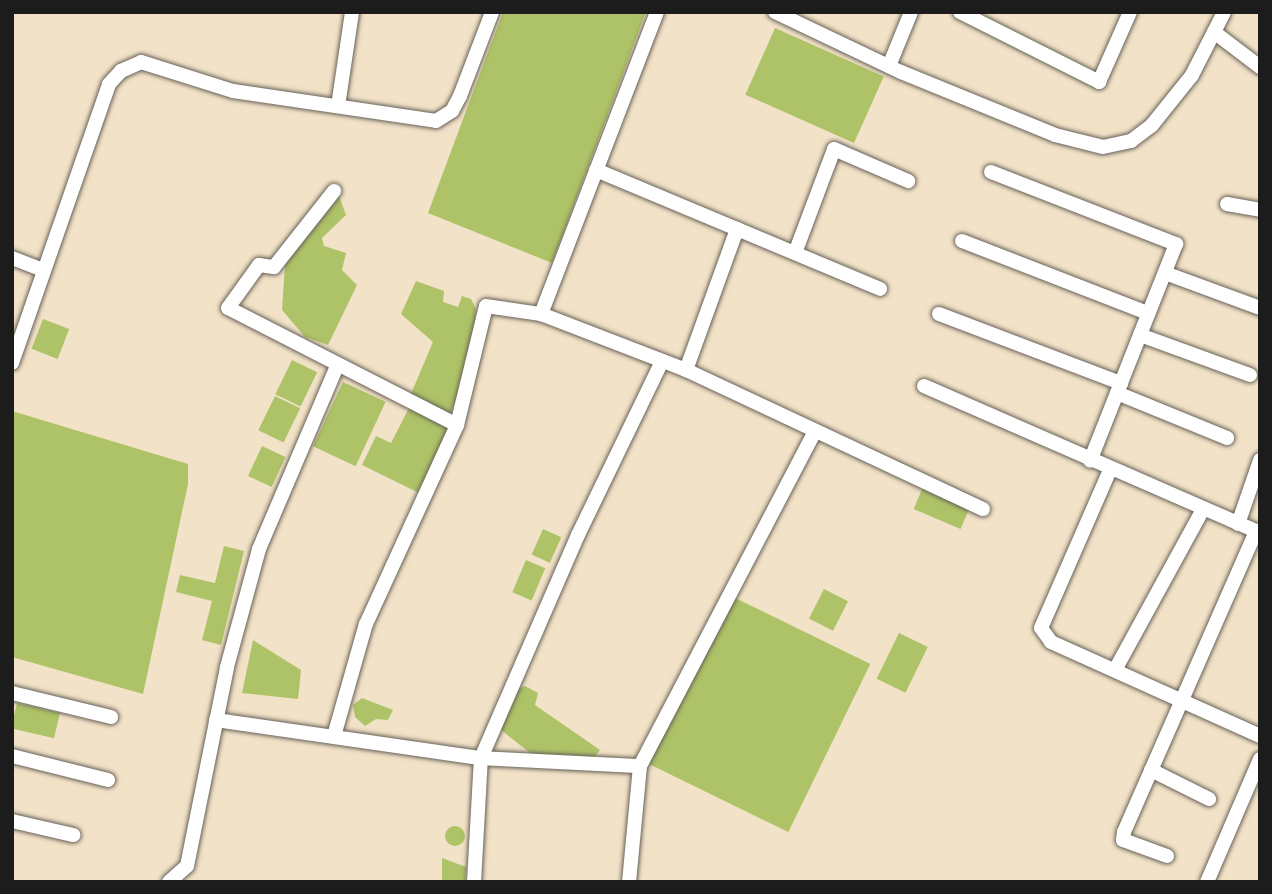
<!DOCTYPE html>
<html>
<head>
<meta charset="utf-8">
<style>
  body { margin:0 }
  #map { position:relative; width:1272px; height:894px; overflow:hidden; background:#f2e2c7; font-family:"Libre Bodoni",serif }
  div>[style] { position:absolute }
  .green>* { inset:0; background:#aec367; transform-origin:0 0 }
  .round { border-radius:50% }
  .roads { filter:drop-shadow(0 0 2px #676158) drop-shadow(0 0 2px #676158) }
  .minor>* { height:14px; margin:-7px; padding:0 7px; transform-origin:7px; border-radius:7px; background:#fff }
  span { translate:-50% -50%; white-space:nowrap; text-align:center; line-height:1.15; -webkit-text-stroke:5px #f7f3e8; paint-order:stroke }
  .frame { position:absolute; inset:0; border:14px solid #1c1c1c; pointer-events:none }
</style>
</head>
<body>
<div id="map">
  <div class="green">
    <i style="clip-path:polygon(503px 12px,646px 12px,552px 263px,428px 213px)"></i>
    <i style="left:775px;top:28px;width:119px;height:73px;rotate:24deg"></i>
    <i style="clip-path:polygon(338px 193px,346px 215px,322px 238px,324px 246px,346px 253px,342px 270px,357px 285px,328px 345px,305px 337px,282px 310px,285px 265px,300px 236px,322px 218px)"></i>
    <i style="clip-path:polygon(416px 281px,444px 291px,443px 302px,458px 307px,462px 296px,471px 299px,476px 309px,471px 362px,450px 413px,410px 396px,433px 342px,401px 314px)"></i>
    <i style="left:43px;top:319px;width:28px;height:32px;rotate:21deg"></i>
    <i style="left:292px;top:360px;width:28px;height:38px;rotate:26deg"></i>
    <i style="left:343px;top:382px;width:47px;height:71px;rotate:25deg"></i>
    <i style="left:275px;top:396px;width:28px;height:38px;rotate:26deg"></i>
    <i style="clip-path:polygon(410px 406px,452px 427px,419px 493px,362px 465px,376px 436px,391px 443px)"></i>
    <i style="clip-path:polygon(12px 411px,188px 464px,188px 484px,143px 694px,12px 657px)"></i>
    <i style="left:262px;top:446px;width:26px;height:33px;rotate:25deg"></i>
    <i style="left:923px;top:487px;width:51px;height:24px;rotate:23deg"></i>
    <i style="left:543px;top:529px;width:20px;height:28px;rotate:24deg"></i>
    <i style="clip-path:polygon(224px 546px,244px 551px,221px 645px,202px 640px,212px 601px,176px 592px,180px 575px,215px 583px)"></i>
    <i style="left:526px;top:560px;width:21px;height:35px;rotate:23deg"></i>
    <i style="left:824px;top:589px;width:27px;height:33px;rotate:27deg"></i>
    <i style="left:731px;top:596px;width:155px;height:187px;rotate:26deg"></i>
    <i style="left:899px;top:633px;width:32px;height:51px;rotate:26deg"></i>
    <i style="clip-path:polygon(253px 640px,301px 670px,298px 699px,242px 693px)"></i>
    <i style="clip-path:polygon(525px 686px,538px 693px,535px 705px,600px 750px,593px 759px,534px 756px,496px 726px,512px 691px)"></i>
    <i style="clip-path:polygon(362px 698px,393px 710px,388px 720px,376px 719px,365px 726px,355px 717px,353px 705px)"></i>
    <i style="left:17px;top:703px;width:44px;height:26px;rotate:13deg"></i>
    <i class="round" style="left:445px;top:826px;width:20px;height:20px"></i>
    <i style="clip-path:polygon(442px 858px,466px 867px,465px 882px,442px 882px)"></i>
  </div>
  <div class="roads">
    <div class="minor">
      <i style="left:657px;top:12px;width:324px;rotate:111deg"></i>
      <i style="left:541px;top:314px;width:155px;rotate:21.1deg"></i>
      <i style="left:686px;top:370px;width:328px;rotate:25.1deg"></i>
      <i style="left:775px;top:12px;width:140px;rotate:25.5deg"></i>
      <i style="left:901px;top:72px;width:166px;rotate:22.2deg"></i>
      <i style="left:1055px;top:135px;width:49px;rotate:14deg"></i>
      <i style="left:1103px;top:147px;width:29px;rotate:-12deg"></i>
      <i style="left:1131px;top:141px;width:26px;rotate:-37deg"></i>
      <i style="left:1152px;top:125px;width:64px;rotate:-51.3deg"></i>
      <i style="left:1192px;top:75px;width:48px;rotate:-62.9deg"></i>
      <i style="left:1214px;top:32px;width:58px;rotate:37.3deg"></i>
      <i style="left:960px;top:12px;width:156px;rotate:26.7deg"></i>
      <i style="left:1099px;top:82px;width:77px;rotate:-66.1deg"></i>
      <i style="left:1214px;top:32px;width:22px;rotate:-63deg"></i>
      <i style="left:889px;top:66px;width:58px;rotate:-67.8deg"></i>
      <i style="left:338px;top:106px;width:95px;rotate:-81.5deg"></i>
      <i style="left:596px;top:170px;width:308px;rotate:22.7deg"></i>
      <i style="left:991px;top:172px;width:199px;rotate:21.3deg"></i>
      <i style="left:1176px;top:244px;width:233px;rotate:111.6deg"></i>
      <i style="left:1227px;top:204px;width:34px;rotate:10deg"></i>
      <i style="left:962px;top:241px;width:199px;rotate:21.2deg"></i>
      <i style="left:795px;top:253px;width:111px;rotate:-69.4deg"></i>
      <i style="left:834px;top:149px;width:81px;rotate:23.4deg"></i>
      <i style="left:12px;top:258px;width:34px;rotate:21deg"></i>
      <i style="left:1165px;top:273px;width:101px;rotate:20.2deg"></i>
      <i style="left:939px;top:314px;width:195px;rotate:20.8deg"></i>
      <i style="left:1140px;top:335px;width:117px;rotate:20deg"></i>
      <i style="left:12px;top:363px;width:295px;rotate:-70.8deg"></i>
      <i style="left:109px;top:84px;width:18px;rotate:-47deg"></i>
      <i style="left:121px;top:71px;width:22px;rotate:-24deg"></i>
      <i style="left:141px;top:62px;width:96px;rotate:17.5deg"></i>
      <i style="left:233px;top:91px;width:205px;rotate:8.4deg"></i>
      <i style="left:436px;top:121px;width:19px;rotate:-32deg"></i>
      <i style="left:452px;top:111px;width:17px;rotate:-62deg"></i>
      <i style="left:460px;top:96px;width:90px;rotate:-69.1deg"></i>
      <i style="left:686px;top:370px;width:150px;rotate:-70.1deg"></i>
      <i style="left:924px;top:386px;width:367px;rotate:23.6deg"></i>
      <i style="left:1117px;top:393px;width:119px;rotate:22.2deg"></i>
      <i style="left:457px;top:425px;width:122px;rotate:-76.3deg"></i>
      <i style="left:486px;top:306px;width:56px;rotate:8.3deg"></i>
      <i style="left:1110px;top:470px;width:172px;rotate:113.6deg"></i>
      <i style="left:1041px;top:628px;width:17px;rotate:54deg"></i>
      <i style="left:1051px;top:642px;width:229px;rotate:24.2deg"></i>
      <i style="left:1238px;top:524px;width:68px;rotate:-71deg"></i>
      <i style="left:1115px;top:670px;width:183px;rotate:-61.3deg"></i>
      <i style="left:12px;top:693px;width:102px;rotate:13.6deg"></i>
      <i style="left:216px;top:720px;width:268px;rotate:8.2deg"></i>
      <i style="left:481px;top:758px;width:243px;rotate:-66.5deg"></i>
      <i style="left:578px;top:535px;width:193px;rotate:-64.2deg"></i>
      <i style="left:334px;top:736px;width:116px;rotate:-74.1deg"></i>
      <i style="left:366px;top:624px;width:219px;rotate:-65.4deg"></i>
      <i style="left:457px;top:425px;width:257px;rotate:-152.9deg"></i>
      <i style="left:228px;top:308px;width:53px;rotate:-54.2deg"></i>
      <i style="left:259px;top:265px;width:15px;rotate:8deg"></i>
      <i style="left:274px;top:267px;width:97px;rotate:-51.7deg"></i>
      <i style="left:12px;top:756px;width:99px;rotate:14deg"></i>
      <i style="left:640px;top:766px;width:378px;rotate:-62.4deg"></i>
      <i style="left:1151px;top:770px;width:65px;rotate:26.6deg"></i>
      <i style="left:12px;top:821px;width:63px;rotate:12.9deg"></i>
      <i style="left:1167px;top:856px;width:47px;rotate:-160deg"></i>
      <i style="left:1123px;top:840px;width:8px;rotate:-83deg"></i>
      <i style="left:1124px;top:832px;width:329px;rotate:-66.3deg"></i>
      <i style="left:169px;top:882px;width:24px;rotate:-42deg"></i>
      <i style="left:187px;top:866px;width:203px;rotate:-78.6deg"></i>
      <i style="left:227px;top:667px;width:122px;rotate:-74.8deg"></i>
      <i style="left:259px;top:549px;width:199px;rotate:-66.9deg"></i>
      <i style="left:474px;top:882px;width:124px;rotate:-86.8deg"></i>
      <i style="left:481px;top:758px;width:159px;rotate:2.9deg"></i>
      <i style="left:640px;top:766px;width:117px;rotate:95.4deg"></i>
      <i style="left:1207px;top:882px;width:134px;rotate:-66.7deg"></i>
    </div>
  </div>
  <div class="frame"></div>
</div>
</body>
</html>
